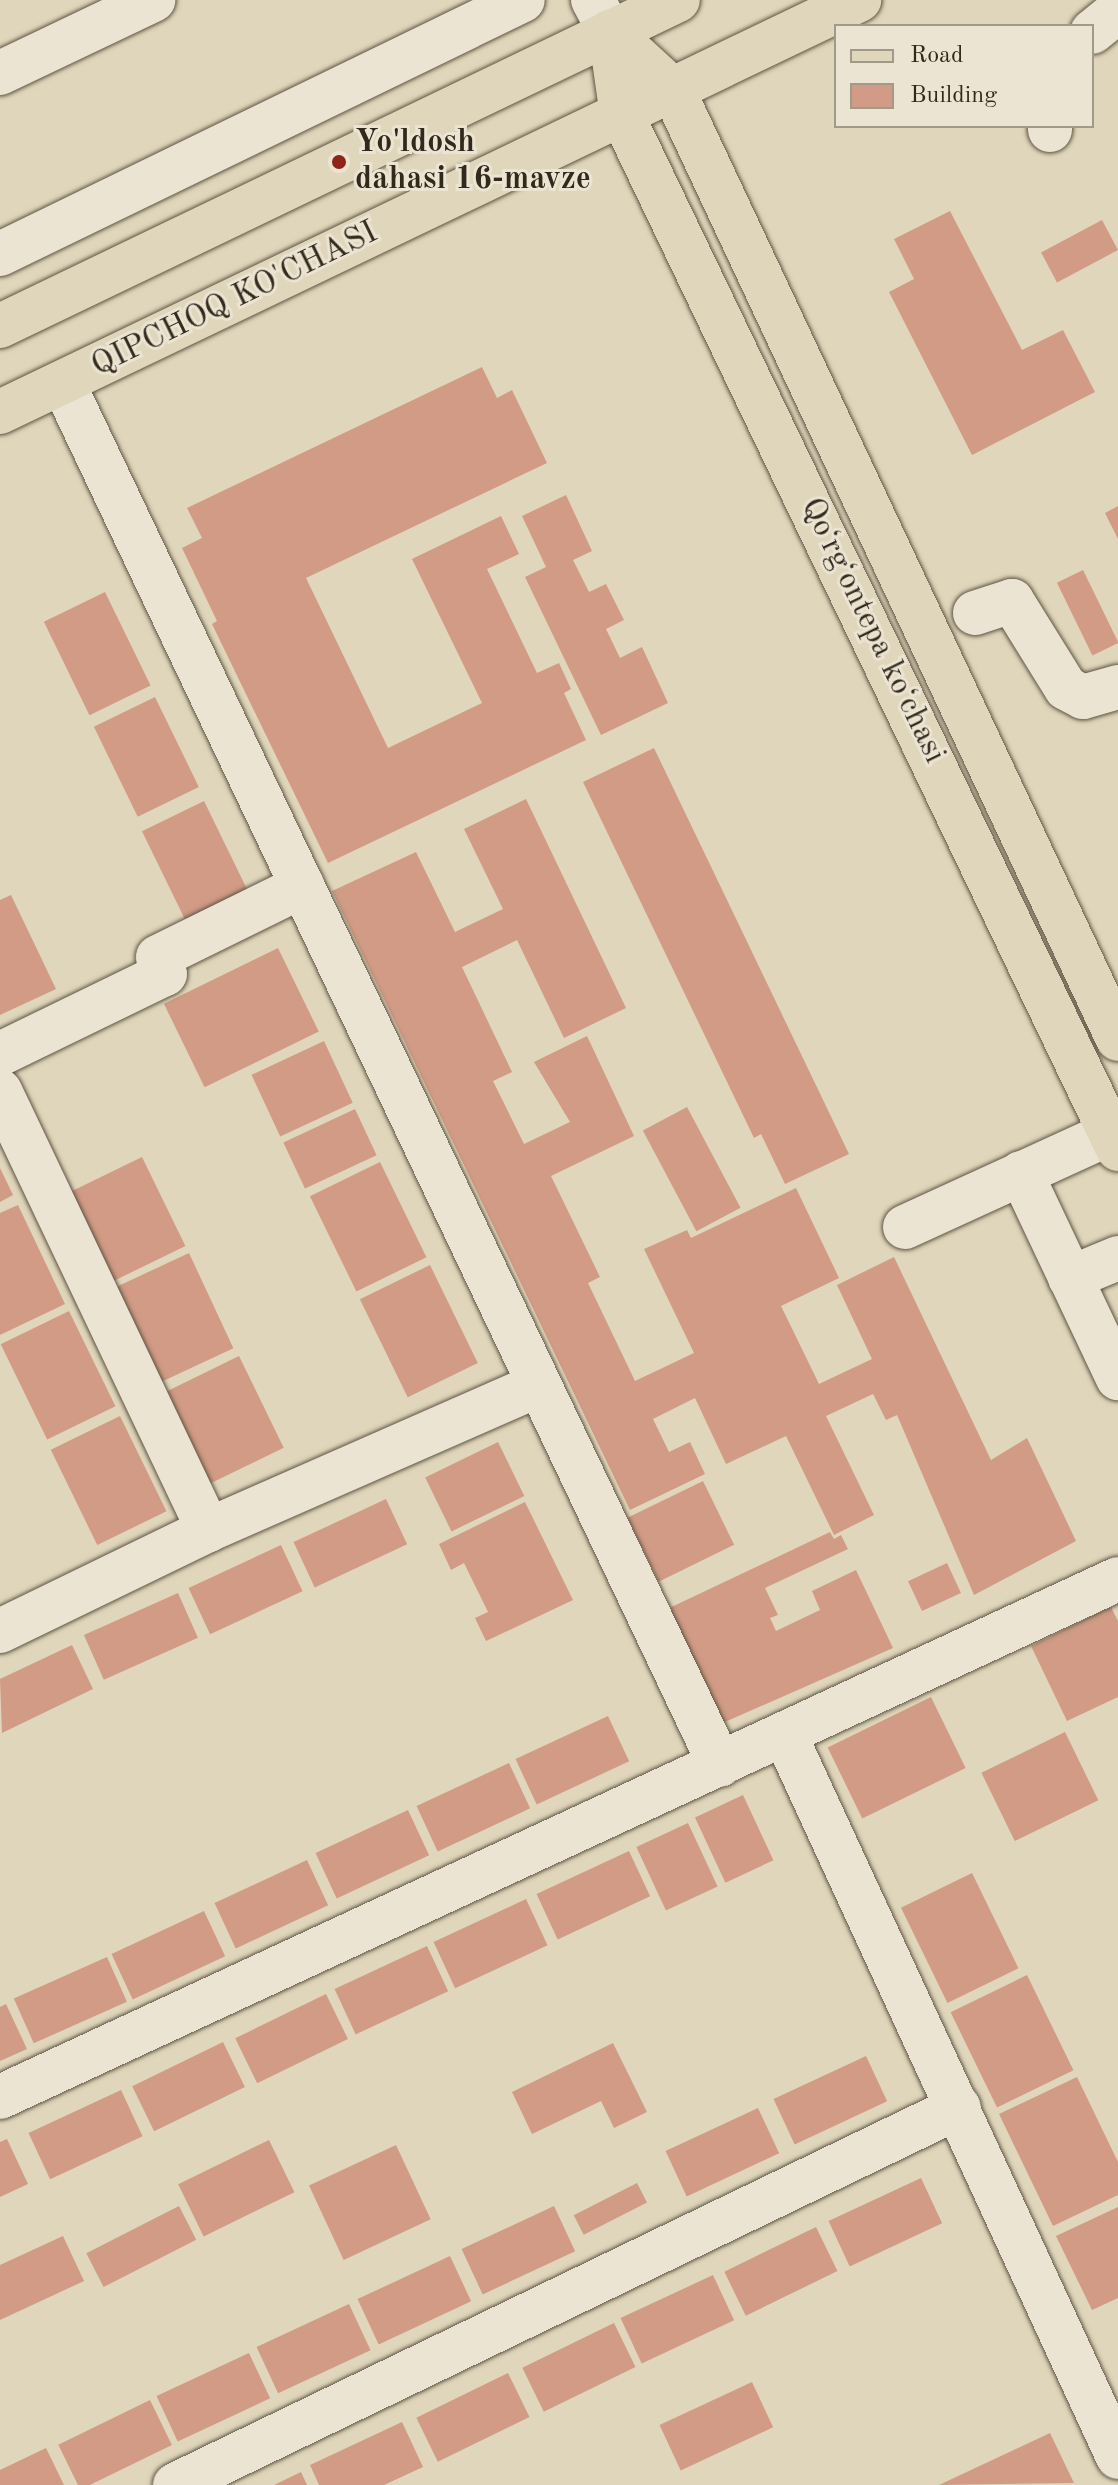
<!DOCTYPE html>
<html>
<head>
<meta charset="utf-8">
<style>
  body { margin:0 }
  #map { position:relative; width:1118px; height:2485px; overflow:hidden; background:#e0d6bb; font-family:"Old Standard TT",serif }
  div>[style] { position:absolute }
  .building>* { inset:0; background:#d19b85; transform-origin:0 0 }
  .roads { filter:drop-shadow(0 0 2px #5e5443) drop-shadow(0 0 2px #5e5443) }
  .minor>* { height:44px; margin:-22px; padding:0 22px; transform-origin:22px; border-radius:22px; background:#ebe4d3 }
  .major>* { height:44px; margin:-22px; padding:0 22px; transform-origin:22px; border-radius:22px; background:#e0d6bb }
  .dots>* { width:22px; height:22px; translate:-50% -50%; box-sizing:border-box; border:4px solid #ebe4d3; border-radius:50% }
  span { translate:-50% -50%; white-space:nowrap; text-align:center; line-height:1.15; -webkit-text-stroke:6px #ebe4d3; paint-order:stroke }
  .poi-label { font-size:32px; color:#32281b; font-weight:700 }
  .left { translate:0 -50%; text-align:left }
  .street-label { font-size:32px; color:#32281b }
  .legend { position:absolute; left:834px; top:24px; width:260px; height:104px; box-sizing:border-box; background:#ebe4d3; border:2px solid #a19989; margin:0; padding:10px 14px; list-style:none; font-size:24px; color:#32281b }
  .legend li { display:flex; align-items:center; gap:16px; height:40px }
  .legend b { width:40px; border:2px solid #a19989 }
</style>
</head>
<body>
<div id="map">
  <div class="building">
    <i style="clip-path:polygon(950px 211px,1022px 350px,1063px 330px,1095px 392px,972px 455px,889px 292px,914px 279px,894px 239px)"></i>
    <i style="left:1102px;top:220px;width:34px;height:69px;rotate:62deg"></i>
    <i style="clip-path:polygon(482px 367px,497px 398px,512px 390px,547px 463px,306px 578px,388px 748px,482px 703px,412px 559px,501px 516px,519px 554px,487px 569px,537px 673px,559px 663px,571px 689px,564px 693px,586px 740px,328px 863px,212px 624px,217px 621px,182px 548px,202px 538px,187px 508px)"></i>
    <i style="clip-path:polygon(566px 495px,592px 551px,573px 560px,589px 592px,606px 584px,624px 620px,606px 629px,620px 658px,642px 647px,668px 703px,601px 735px,525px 577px,546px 567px,522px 516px)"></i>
    <i style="clip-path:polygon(1118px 506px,1118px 539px,1105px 513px)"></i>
    <i style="left:1083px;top:570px;width:81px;height:29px;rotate:64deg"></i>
    <i style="left:105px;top:592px;width:104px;height:68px;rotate:64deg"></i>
    <i style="left:155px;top:697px;width:100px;height:68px;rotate:64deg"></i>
    <i style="clip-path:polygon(654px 748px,849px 1154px,785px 1184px,761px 1134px,754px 1138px,583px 782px)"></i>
    <i style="clip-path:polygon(526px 799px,626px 1008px,564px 1038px,517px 940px,462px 967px,512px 1072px,493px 1081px,524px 1144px,570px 1122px,534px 1062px,587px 1036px,634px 1136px,551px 1176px,600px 1277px,588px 1283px,635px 1381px,694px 1353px,644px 1249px,687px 1230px,691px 1238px,796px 1188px,839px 1278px,781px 1306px,819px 1384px,872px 1359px,837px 1285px,894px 1257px,991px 1460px,1027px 1438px,1076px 1541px,974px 1595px,897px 1415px,886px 1420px,873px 1394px,826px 1416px,874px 1515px,834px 1535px,786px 1436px,726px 1464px,695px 1398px,653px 1419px,669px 1452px,690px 1442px,705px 1474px,630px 1510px,332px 891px,416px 852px,455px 932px,503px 909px,464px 829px)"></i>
    <i style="left:204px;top:801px;width:106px;height:69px;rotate:64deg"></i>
    <i style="clip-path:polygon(11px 895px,56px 989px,0 1015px,0 900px)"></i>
    <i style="left:278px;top:948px;width:93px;height:127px;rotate:64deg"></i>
    <i style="left:324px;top:1041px;width:68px;height:80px;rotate:65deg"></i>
    <i style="left:687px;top:1107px;width:114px;height:50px;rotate:62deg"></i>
    <i style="left:355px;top:1109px;width:51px;height:79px;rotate:65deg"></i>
    <i style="left:142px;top:1157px;width:99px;height:80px;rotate:64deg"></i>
    <i style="left:380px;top:1162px;width:106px;height:78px;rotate:64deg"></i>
    <i style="clip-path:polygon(0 1168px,13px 1195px,0 1202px)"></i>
    <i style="clip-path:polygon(18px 1205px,65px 1304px,0 1335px,0 1213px)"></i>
    <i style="left:189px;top:1253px;width:105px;height:81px;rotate:65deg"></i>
    <i style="left:430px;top:1265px;width:109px;height:78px;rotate:64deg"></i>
    <i style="left:69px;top:1311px;width:106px;height:76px;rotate:64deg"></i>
    <i style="left:239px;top:1356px;width:102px;height:83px;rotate:64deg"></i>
    <i style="left:120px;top:1416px;width:106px;height:77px;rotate:64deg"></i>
    <i style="left:498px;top:1442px;width:60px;height:81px;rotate:64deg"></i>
    <i style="left:703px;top:1481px;width:71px;height:84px;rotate:64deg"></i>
    <i style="left:386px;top:1499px;width:50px;height:102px;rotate:65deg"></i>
    <i style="clip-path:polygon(525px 1502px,573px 1600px,486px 1641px,475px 1618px,488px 1612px,464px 1563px,451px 1570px,439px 1544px)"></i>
    <i style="clip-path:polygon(830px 1532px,834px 1539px,841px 1535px,848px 1549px,765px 1588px,778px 1615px,770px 1618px,776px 1631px,820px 1610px,812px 1591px,856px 1570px,893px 1648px,718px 1725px,663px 1611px)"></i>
    <i style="left:281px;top:1545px;width:51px;height:102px;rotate:65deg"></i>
    <i style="left:947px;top:1563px;width:33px;height:43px;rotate:65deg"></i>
    <i style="left:178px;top:1593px;width:49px;height:103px;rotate:66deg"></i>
    <i style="clip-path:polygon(1111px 1607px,1118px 1621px,1118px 1697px,1067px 1721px,1031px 1646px)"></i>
    <i style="clip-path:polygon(72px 1645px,93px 1689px,2px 1733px,0 1679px)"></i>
    <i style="left:931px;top:1697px;width:79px;height:115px;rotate:64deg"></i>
    <i style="left:608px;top:1716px;width:50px;height:102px;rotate:65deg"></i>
    <i style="left:1065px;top:1732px;width:76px;height:93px;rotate:64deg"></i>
    <i style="left:509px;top:1763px;width:50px;height:102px;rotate:65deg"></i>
    <i style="left:743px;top:1795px;width:72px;height:53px;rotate:65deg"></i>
    <i style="left:408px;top:1810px;width:50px;height:102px;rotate:65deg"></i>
    <i style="left:688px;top:1823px;width:70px;height:57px;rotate:65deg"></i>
    <i style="left:629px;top:1851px;width:50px;height:102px;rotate:65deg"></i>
    <i style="left:307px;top:1860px;width:50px;height:102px;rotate:65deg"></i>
    <i style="left:972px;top:1873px;width:106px;height:79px;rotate:64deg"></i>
    <i style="left:526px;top:1899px;width:51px;height:102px;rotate:65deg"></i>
    <i style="left:204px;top:1911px;width:50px;height:102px;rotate:65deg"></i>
    <i style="left:427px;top:1946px;width:50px;height:102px;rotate:65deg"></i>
    <i style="left:107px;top:1957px;width:49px;height:102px;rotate:66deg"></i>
    <i style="left:1027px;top:1975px;width:106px;height:85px;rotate:64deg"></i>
    <i style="left:326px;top:1994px;width:50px;height:101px;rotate:64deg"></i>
    <i style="clip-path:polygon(6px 2004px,27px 2049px,0 2061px,0 2007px)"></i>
    <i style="left:223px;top:2042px;width:50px;height:101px;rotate:64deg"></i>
    <i style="clip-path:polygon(613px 2043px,647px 2112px,614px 2128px,601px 2101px,532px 2134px,512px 2092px)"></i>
    <i style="left:866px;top:2056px;width:50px;height:102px;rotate:65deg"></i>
    <i style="clip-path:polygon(1077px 2077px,1118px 2162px,1118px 2195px,1053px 2226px,999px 2114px)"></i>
    <i style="left:121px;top:2090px;width:51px;height:102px;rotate:65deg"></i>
    <i style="left:758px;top:2108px;width:50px;height:102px;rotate:65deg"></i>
    <i style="clip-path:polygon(7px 2139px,28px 2184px,0 2197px,0 2142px)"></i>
    <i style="left:269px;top:2140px;width:58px;height:101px;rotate:64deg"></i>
    <i style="left:396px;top:2145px;width:82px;height:96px;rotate:65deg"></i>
    <i style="left:921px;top:2178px;width:50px;height:102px;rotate:65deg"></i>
    <i style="left:637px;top:2183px;width:22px;height:71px;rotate:63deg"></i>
    <i style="left:179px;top:2206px;width:38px;height:104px;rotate:63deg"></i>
    <i style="left:554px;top:2206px;width:50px;height:102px;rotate:65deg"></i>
    <i style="clip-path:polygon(1118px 2207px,1118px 2298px,1092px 2310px,1056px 2236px)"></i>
    <i style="left:816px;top:2227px;width:49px;height:102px;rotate:64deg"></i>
    <i style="clip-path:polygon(63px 2236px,84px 2281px,0 2320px,0 2265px)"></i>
    <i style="left:450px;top:2256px;width:50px;height:102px;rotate:65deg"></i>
    <i style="left:713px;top:2275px;width:50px;height:102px;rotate:65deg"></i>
    <i style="left:349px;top:2304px;width:51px;height:102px;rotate:65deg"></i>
    <i style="left:614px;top:2323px;width:49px;height:102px;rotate:64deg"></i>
    <i style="left:249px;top:2353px;width:50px;height:102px;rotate:65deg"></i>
    <i style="left:508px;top:2373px;width:49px;height:102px;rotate:64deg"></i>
    <i style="left:752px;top:2382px;width:50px;height:102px;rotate:65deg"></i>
    <i style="left:150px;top:2400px;width:50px;height:102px;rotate:64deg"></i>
    <i style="clip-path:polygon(402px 2422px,423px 2467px,384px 2485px,319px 2485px,310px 2465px)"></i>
    <i style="clip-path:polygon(1050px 2433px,1074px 2483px,939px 2485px)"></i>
    <i style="clip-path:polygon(46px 2448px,64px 2485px,0 2485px,0 2470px)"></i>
    <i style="clip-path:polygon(301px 2472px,307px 2485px,274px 2485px)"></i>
  </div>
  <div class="roads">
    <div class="minor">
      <i style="left:593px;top:0;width:36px;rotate:62deg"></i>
      <i style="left:1092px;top:32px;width:33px;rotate:-39deg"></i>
      <i style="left:0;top:73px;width:170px;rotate:-25.5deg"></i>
      <i style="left:1050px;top:130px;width:4px;rotate:-90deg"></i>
      <i style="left:0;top:254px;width:581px;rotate:-25.9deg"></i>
      <i style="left:63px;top:383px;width:1530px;rotate:64.57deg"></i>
      <i style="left:975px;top:613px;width:39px;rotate:-18deg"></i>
      <i style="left:1012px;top:601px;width:102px;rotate:58.2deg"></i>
      <i style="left:1066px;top:688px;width:19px;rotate:28deg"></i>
      <i style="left:1083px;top:697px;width:36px;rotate:-16deg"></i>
      <i style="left:0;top:1054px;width:183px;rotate:-25.9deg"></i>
      <i style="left:165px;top:974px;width:18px;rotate:-112deg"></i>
      <i style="left:158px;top:957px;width:161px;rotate:-26.2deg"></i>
      <i style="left:0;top:1091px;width:486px;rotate:64.6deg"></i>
      <i style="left:1021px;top:1173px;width:227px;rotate:64.7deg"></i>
      <i style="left:905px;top:1227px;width:226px;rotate:-24.6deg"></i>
      <i style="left:1070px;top:1278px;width:52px;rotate:-22.6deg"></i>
      <i style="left:0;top:1631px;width:231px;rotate:-25.9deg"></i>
      <i style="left:208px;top:1530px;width:358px;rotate:-23.7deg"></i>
      <i style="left:785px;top:1735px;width:795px;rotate:65.24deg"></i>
      <i style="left:0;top:2097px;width:1232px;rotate:-24.86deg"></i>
      <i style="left:175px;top:2485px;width:870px;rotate:-25.74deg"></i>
    </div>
    <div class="major">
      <i style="left:610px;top:32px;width:84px;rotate:81.8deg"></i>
      <i style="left:622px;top:115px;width:1147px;rotate:64.37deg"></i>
      <i style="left:610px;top:32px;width:86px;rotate:42.6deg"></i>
      <i style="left:673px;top:90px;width:1048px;rotate:64.88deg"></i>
      <i style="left:0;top:326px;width:752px;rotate:-25.68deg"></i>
      <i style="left:0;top:412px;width:953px;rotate:-25.62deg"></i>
    </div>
  </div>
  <div class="dots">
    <i style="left:339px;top:162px;background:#8f2418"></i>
  </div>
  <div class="poi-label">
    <span class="left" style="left:355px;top:162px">Yo'ldosh<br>dahasi 16-mavze</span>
  </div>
  <div class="street-label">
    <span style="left:235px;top:300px;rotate:-26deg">QIPCHOQ KO'CHASI</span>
    <span style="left:872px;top:631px;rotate:64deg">Qoʻrgʻontepa koʻchasi</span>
  </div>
  <ul class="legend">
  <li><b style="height:10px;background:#e0d6bb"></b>Road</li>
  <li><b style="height:22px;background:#d19b85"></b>Building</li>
  </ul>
</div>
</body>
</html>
